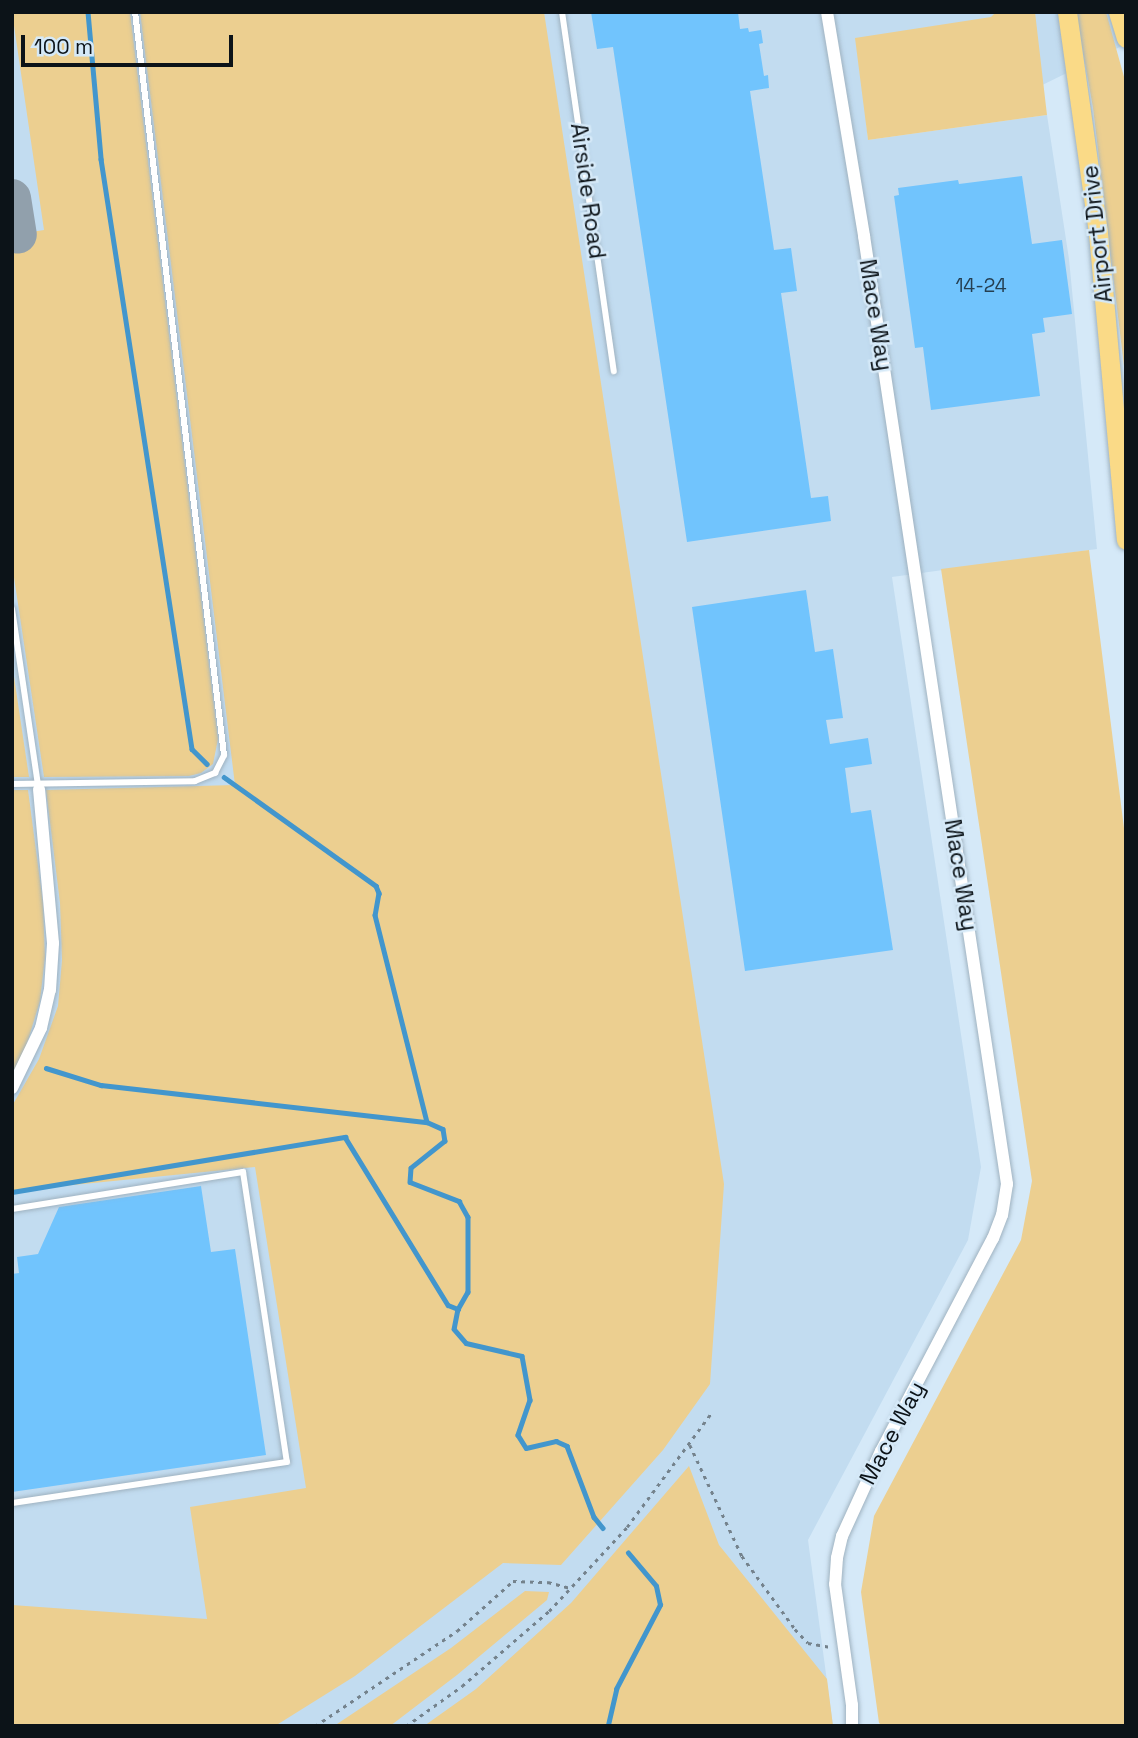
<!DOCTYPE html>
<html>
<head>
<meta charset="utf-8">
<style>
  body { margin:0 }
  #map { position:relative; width:1138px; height:1738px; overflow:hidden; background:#d5e9f8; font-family:"Space Grotesk",sans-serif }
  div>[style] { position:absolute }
  .built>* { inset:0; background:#c2dcf0 }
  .green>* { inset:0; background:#eccf90 }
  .stream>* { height:4.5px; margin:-2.25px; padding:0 2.25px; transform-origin:2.25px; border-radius:2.25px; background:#4296cd }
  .taxiway>* { height:38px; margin:-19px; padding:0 19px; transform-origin:19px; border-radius:19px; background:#91a0ac }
  .building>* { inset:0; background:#71c4fd }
  .path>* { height:2.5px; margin-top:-1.25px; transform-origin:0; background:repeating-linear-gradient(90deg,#74828c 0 3.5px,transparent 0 8.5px) }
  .roads { filter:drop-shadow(0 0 2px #9fb2c0) drop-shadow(0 0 2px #9fb2c0) }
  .lane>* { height:6px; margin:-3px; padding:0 3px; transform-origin:3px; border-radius:3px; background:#fff }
  .street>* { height:12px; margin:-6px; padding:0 6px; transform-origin:6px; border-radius:6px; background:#fff }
  .primary>* { height:19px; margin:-9.5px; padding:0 9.5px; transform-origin:9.5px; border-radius:9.5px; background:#fada87 }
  span { translate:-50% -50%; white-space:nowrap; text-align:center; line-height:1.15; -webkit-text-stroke:5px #d5e9f8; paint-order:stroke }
  .number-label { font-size:19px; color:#253f51 }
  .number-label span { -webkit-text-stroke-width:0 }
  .street-label { font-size:23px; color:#0c1318 }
  .frame { position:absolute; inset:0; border:14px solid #0c1318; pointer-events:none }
  .scale { position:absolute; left:21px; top:35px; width:212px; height:32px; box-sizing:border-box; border:4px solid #0c1318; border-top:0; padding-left:9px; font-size:21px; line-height:24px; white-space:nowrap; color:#0c1318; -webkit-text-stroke:5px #d5e9f8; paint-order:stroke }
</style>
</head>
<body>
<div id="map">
  <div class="built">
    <i style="clip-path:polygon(12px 12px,1126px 12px,1126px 44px,1028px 92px,866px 121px,868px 140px,1047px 115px,1069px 259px,1097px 549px,892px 577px,981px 1167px,968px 1240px,808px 1540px,833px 1726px,12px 1726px)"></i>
  </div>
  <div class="green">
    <i style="clip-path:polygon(12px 12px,130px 12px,218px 739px,213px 764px,201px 773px,189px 776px,44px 777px,12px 564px,12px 235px,44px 230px)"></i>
    <i style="clip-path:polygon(140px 12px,544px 12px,724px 1184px,710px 1384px,663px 1450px,561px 1565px,503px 1563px,355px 1676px,275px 1726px,12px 1726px,12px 1605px,207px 1619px,190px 1507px,306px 1488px,255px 1167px,12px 1191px,12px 1106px,39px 1059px,58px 1006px,62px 960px,60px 903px,46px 790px,235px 785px)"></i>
    <i style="clip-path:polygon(996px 12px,1035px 12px,1047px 115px,868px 140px,855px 38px,991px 17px)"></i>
    <i style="clip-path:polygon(1076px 12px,1106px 12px,1126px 84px,1126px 383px,1093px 108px)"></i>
    <i style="clip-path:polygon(1089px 550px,1126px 844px,1126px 1726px,883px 1726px,879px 1723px,861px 1592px,874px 1516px,1021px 1240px,1032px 1181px,941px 569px)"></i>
    <i style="clip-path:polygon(12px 663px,29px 777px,12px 777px)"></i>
    <i style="clip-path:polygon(12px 790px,28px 790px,43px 903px,45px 957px,40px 1001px,25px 1050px,12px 1074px)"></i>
    <i style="clip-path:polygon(689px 1466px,719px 1545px,827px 1679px,833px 1726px,424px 1726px,476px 1689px,571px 1603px)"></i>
    <i style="clip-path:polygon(525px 1591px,549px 1592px,547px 1600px,457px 1675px,390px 1726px,334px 1726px,451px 1648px)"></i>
  </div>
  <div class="stream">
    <i style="left:88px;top:12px;width:148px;rotate:84.9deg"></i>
    <i style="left:101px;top:159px;width:597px;rotate:81.23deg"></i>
    <i style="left:192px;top:749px;width:21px;rotate:45deg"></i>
    <i style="left:224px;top:777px;width:187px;rotate:35.6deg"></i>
    <i style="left:376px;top:886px;width:8px;rotate:67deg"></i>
    <i style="left:379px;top:893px;width:22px;rotate:100deg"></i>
    <i style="left:375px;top:915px;width:213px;rotate:75.9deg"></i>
    <i style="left:427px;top:1122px;width:17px;rotate:24deg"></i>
    <i style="left:443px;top:1129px;width:12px;rotate:81deg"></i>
    <i style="left:445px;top:1141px;width:43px;rotate:141.5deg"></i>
    <i style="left:411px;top:1168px;width:14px;rotate:94deg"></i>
    <i style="left:410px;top:1182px;width:53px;rotate:21.2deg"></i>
    <i style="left:459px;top:1201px;width:18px;rotate:61deg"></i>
    <i style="left:468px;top:1217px;width:75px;rotate:90deg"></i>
    <i style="left:468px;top:1292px;width:20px;rotate:120deg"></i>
    <i style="left:458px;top:1309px;width:20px;rotate:101deg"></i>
    <i style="left:454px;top:1329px;width:18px;rotate:49deg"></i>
    <i style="left:466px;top:1343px;width:57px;rotate:13.1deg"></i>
    <i style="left:522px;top:1356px;width:45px;rotate:79.7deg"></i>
    <i style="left:530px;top:1400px;width:37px;rotate:109deg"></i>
    <i style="left:518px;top:1435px;width:15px;rotate:58deg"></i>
    <i style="left:526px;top:1448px;width:31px;rotate:-13deg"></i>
    <i style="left:556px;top:1441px;width:12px;rotate:24deg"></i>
    <i style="left:567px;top:1446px;width:76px;rotate:69.2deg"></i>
    <i style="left:594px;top:1517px;width:14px;rotate:51deg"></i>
    <i style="left:46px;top:1068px;width:58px;rotate:17.2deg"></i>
    <i style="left:101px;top:1085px;width:328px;rotate:6.5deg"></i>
    <i style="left:12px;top:1192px;width:338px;rotate:-9.4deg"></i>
    <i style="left:345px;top:1137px;width:197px;rotate:58.5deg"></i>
    <i style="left:448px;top:1305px;width:11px;rotate:22deg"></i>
    <i style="left:608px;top:1725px;width:37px;rotate:-77deg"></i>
    <i style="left:616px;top:1689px;width:95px;rotate:-62.4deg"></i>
    <i style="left:660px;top:1605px;width:19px;rotate:-102deg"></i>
    <i style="left:656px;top:1586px;width:43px;rotate:-130.3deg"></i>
  </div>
  <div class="taxiway">
    <i style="left:12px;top:198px;width:37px;rotate:81deg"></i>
  </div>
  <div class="building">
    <i style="clip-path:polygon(591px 12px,738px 12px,740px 29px,748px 28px,749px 32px,761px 30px,763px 43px,759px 44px,764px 76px,768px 75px,769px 88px,750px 91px,774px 250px,791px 248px,797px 291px,781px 293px,811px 498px,828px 496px,831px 521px,687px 542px,613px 47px,597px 49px)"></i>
    <i style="clip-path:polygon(1022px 176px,1032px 244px,1062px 240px,1072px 314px,1043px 318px,1045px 332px,1032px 334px,1040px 396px,931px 410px,923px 347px,915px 348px,894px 196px,899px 195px,898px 188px,958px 180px,959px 184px)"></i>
    <i style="clip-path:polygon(806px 590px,815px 652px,833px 649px,843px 718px,826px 720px,830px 744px,868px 738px,872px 764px,845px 768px,851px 813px,871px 810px,893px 950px,745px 971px,692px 607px)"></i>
    <i style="clip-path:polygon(201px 1186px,211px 1252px,235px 1249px,266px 1455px,12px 1492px,12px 1274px,19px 1273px,17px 1257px,38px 1254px,59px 1207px)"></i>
  </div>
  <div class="path">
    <i style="left:690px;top:1445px;width:123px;rotate:64.9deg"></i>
    <i style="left:742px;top:1556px;width:90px;rotate:54deg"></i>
    <i style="left:795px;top:1629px;width:19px;rotate:47deg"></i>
    <i style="left:808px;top:1643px;width:23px;rotate:10deg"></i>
    <i style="left:315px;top:1726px;width:171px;rotate:-33.8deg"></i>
    <i style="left:457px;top:1631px;width:75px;rotate:-41.8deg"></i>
    <i style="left:513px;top:1581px;width:35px;rotate:2deg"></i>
    <i style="left:548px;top:1582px;width:23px;rotate:15deg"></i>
    <i style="left:406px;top:1726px;width:69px;rotate:-35.5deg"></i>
    <i style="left:462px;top:1686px;width:115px;rotate:-40.8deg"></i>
    <i style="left:549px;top:1611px;width:115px;rotate:-47.1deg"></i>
    <i style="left:627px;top:1527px;width:143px;rotate:-53.5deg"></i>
  </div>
  <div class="roads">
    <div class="lane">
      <i style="left:562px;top:12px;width:363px;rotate:81.8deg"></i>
      <i style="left:12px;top:609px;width:178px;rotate:81.6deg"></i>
      <i style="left:12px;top:784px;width:183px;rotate:-0.9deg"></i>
      <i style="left:195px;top:781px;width:22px;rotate:-22deg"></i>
      <i style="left:215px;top:773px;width:20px;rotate:-63deg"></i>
      <i style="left:224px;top:755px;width:748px;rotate:-96.83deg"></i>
      <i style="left:12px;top:1209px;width:234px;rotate:-9.1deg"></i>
      <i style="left:243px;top:1172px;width:293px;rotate:81.4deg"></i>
      <i style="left:287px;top:1462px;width:278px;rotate:171.5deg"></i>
    </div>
    <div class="street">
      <i style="left:827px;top:12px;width:227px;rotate:80.6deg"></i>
      <i style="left:864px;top:236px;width:959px;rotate:81.42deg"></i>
      <i style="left:1007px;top:1184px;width:31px;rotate:99deg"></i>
      <i style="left:1002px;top:1215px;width:25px;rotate:111deg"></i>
      <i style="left:993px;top:1238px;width:241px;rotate:117.7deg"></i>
      <i style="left:881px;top:1451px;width:94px;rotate:114.6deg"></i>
      <i style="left:842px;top:1536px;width:23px;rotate:103deg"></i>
      <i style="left:837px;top:1558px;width:26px;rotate:94deg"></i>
      <i style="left:835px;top:1584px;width:122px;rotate:82deg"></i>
      <i style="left:852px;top:1705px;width:21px;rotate:90deg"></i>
      <i style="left:12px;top:1088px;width:67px;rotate:-64.2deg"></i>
      <i style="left:41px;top:1028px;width:39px;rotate:-77deg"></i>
      <i style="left:50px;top:990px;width:47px;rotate:-86.3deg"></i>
      <i style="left:53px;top:943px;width:154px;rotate:-95.2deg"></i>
    </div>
    <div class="primary">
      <i style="left:1067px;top:12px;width:223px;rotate:82deg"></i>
      <i style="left:1098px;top:233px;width:308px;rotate:84.8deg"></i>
      <i style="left:1118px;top:12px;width:27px;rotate:73deg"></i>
    </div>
  </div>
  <div class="number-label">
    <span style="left:981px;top:286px">14-24</span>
  </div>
  <div class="street-label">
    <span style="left:588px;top:191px;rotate:82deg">Airside Road</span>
    <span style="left:1097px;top:234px;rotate:-96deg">Airport Drive</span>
    <span style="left:876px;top:315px;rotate:81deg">Mace Way</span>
    <span style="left:961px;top:875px;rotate:81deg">Mace Way</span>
    <span style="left:892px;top:1433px;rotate:-62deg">Mace Way</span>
  </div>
  <div class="frame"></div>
  <div class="scale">100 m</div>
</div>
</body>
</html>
